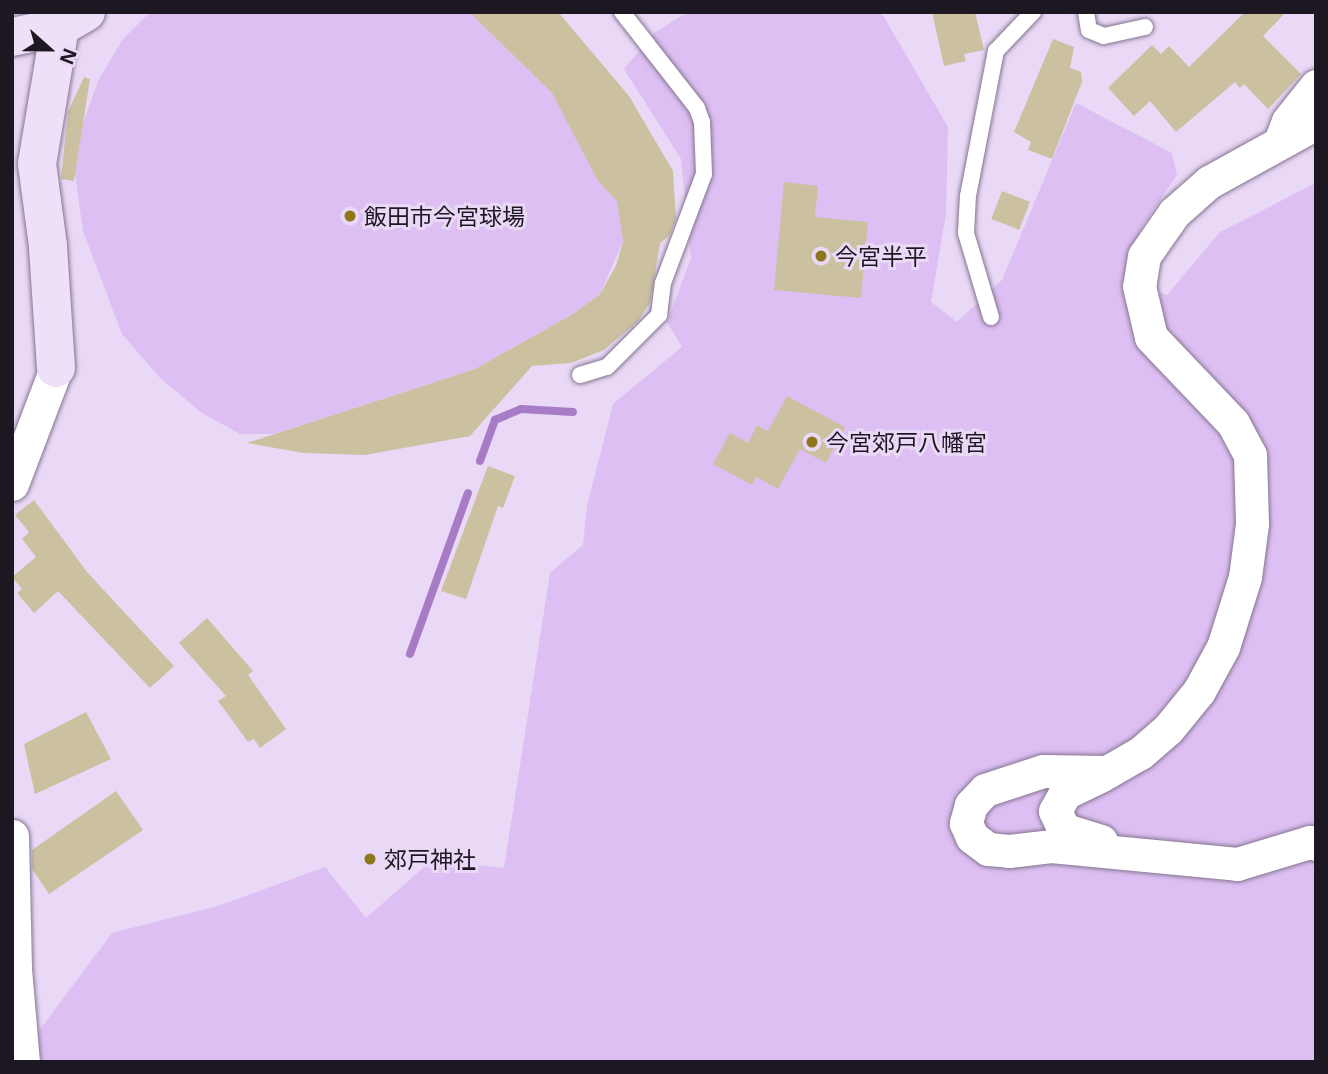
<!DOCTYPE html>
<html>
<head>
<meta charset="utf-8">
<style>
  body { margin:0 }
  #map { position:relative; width:1328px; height:1074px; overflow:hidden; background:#e9d8f6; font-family:"Noto Sans","Noto Sans JP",sans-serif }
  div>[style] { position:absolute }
  .green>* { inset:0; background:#ddbff3 }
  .stream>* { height:8px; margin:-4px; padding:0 4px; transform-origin:4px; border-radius:4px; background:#a87bc7 }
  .building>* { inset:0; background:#cbc1a1; transform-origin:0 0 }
  .roads { filter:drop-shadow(0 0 2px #857590) drop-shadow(0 0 2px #857590) }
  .lane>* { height:16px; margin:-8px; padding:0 8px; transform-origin:8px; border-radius:8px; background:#fff }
  .street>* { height:33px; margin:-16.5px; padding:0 16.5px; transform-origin:16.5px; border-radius:16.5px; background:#fff }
  .secondary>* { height:38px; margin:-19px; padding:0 19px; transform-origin:19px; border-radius:19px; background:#efe0f9 }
  .dots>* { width:19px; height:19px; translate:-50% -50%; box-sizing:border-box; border:4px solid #e9d8f6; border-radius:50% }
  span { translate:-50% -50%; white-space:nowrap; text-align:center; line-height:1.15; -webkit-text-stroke:6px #e9d8f6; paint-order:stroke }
  .poi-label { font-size:23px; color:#1d1722 }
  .left { translate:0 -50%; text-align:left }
  .frame { position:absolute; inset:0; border:14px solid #1d1722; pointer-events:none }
  .north { position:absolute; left:14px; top:14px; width:70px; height:70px; -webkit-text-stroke:5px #e9d8f6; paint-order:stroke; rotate:111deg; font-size:19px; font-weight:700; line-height:28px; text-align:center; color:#1d1722 }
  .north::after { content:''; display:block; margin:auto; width:24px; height:32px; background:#1d1722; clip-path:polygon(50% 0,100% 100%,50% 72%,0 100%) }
</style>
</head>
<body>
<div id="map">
  <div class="green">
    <i style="clip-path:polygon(150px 12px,469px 12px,552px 93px,617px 201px,623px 241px,600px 294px,573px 314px,475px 369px,274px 434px,240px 434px,202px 413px,160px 378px,122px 334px,83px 231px,75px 173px,83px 123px,99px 79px,123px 39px)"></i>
    <i style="clip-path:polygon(688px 12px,881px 12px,948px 127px,946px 214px,931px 302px,957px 322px,1002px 280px,1076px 103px,1172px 153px,1177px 175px,1141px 228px,1124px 281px,1167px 295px,1220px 232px,1316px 183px,1316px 1062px,42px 1062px,35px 1036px,112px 933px,218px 906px,325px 867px,366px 918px,432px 860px,504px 868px,550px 573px,583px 545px,587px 506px,613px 404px,682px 347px,667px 322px,691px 258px,681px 159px,624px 69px,654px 33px)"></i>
  </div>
  <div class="stream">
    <i style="left:480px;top:461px;width:44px;rotate:-69.9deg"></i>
    <i style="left:495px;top:420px;width:28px;rotate:-23deg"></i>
    <i style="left:521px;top:409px;width:52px;rotate:3.3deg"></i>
    <i style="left:410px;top:654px;width:171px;rotate:-70.2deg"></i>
  </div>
  <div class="building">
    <i style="clip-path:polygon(469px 12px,558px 12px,629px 96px,673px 171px,676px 219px,669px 236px,660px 243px,650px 303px,637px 322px,604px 350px,571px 363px,532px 366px,470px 436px,365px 455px,304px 453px,247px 443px,475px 369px,573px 314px,600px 294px,616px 266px,623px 241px,617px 201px,598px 181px,552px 93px)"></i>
    <i style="clip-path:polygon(932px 12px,975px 12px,984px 50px,964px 54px,966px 61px,944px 66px)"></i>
    <i style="clip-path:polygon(1245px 12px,1286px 12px,1263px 36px,1301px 74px,1268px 109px,1244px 84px,1240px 88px,1235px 82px,1176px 132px,1150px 101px,1134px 116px,1108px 88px,1152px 45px,1161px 54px,1169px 46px,1189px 67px)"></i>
    <i style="clip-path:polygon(1053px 39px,1074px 47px,1070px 68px,1081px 72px,1082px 82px,1052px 159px,1028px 150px,1031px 142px,1014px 132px)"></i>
    <i style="clip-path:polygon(84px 77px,90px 79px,74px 181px,61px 179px,68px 112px)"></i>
    <i style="clip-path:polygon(784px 182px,818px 186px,815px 217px,868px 222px,861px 298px,774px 290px)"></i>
    <i style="left:1002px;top:191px;width:30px;height:30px;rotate:21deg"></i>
    <i style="clip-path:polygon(787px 396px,845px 427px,826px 463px,800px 449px,778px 489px,756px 477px,752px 485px,713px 464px,730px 433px,748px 443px,757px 425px,768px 431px)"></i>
    <i style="clip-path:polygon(488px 466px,515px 476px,503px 508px,498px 506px,466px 599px,441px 591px)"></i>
    <i style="clip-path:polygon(34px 500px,87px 572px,174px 666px,150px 688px,58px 591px,34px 613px,17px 593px,22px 589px,12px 577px,36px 557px,22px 539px,29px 532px,15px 515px)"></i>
    <i style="clip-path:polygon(207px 618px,253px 671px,248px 675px,286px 729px,260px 748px,254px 739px,248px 742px,218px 701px,226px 696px,179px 643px)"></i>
    <i style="clip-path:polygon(86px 712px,111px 759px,35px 794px,24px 744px)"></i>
    <i style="clip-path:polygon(116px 791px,143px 830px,49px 894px,32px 869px,32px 850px)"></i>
  </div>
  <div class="roads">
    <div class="lane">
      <i style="left:1086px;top:12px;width:18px;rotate:81deg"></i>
      <i style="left:1089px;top:30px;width:16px;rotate:22deg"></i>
      <i style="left:1104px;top:36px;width:42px;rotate:-12.4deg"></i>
      <i style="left:991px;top:317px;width:88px;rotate:-106.6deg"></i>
      <i style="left:966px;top:233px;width:37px;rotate:-87deg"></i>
      <i style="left:968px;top:196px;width:148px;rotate:-79.1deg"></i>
      <i style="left:996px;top:51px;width:54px;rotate:-46.5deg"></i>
      <i style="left:580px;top:375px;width:28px;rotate:-17deg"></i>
      <i style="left:607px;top:367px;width:74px;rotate:-45deg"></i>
      <i style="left:659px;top:315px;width:32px;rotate:-83deg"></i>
      <i style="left:663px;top:283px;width:116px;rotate:-69.4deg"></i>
      <i style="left:704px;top:174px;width:52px;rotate:-92.2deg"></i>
      <i style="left:702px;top:122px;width:15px;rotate:-110deg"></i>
      <i style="left:697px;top:108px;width:122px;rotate:-128deg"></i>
    </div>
    <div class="street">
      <i style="left:1316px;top:123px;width:122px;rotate:151.1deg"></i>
      <i style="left:1209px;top:182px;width:47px;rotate:138.5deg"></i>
      <i style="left:1174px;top:213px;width:52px;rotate:124.9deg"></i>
      <i style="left:1144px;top:256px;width:30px;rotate:99deg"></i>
      <i style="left:1139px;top:286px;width:52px;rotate:76.8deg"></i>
      <i style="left:1151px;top:337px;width:119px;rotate:46.4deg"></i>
      <i style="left:1233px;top:423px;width:36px;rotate:62deg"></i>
      <i style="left:1250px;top:455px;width:69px;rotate:88.3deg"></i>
      <i style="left:1252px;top:524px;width:53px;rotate:97.5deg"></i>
      <i style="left:1245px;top:577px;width:73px;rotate:107.4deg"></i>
      <i style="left:1223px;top:647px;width:50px;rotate:118.6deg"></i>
      <i style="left:1199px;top:691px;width:49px;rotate:129.2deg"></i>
      <i style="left:1168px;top:729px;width:37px;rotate:139deg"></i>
      <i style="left:1140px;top:753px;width:38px;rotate:150deg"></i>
      <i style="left:1107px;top:772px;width:64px;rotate:-179.1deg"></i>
      <i style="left:1043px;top:771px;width:61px;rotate:161.9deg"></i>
      <i style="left:985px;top:790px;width:21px;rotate:133deg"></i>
      <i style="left:971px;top:805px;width:19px;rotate:106deg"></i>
      <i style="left:966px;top:823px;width:15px;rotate:67deg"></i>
      <i style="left:972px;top:837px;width:20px;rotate:37deg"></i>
      <i style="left:988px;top:849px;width:21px;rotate:5deg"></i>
      <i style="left:1009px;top:851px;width:42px;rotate:-6.8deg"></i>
      <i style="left:1051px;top:846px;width:187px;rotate:5.5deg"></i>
      <i style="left:1237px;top:864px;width:76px;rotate:-16.8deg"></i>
      <i style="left:1310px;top:842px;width:6px;rotate:18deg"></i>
      <i style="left:1280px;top:142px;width:22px;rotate:-69deg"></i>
      <i style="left:1288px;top:121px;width:45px;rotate:-51.3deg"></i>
      <i style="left:12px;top:484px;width:124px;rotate:-69.2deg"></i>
      <i style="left:12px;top:836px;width:133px;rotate:88.7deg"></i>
      <i style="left:15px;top:969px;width:93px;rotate:85.1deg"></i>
      <i style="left:1101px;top:841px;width:39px;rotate:-163deg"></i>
      <i style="left:1064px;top:830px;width:21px;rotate:-115deg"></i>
      <i style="left:1055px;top:811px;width:21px;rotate:-61deg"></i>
      <i style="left:1065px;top:793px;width:41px;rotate:-25.9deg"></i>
    </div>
    <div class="secondary">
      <i style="left:12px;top:37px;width:49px;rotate:-11.8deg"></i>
      <i style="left:60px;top:27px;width:30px;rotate:-30deg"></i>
      <i style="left:56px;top:368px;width:122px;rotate:-93.8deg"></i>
      <i style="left:48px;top:246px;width:83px;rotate:-97.6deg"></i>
      <i style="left:37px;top:164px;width:139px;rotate:-80.5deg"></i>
    </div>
  </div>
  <div class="dots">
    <i style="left:350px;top:216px;background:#8e761b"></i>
    <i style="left:821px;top:256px;background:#8e761b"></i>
    <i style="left:812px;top:442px;background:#8e761b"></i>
    <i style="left:370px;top:859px;background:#8e761b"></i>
  </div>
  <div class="poi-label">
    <span class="left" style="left:364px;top:216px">飯田市今宮球場</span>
    <span class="left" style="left:835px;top:256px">今宮半平</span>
    <span class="left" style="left:826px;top:442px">今宮郊戸八幡宮</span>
    <span class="left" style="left:384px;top:859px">郊戸神社</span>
  </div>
  <div class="frame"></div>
  <div class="north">N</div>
</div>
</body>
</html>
